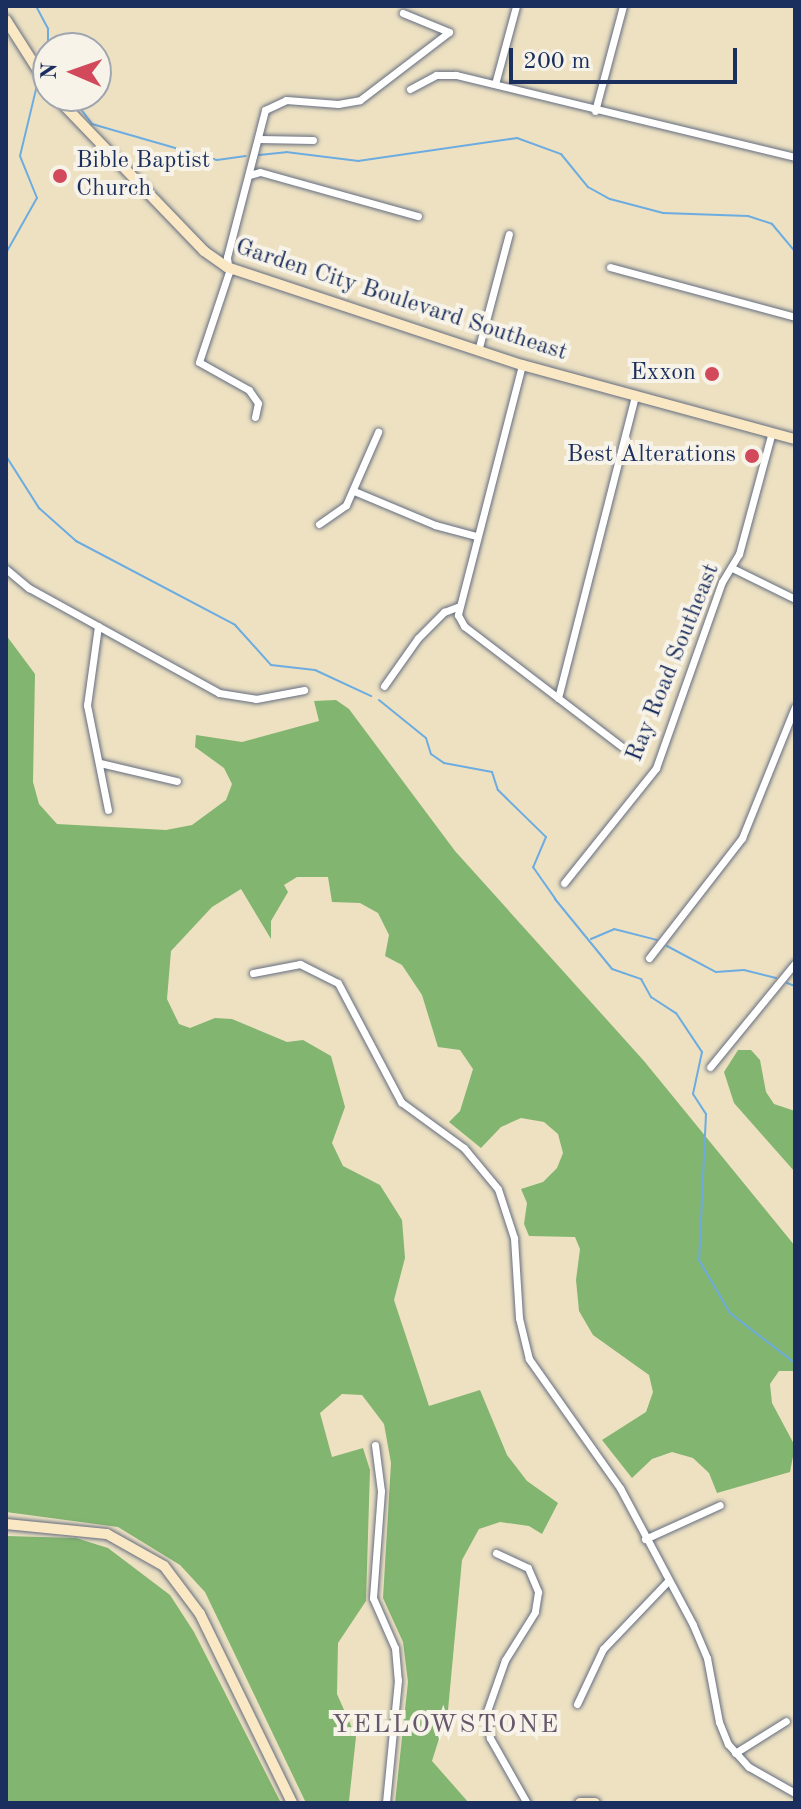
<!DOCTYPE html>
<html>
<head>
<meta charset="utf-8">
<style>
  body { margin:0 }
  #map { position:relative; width:801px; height:1809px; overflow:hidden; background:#ede1c2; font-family:"Old Standard TT",serif }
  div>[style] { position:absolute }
  .forest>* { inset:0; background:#82b56f }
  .stream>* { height:2px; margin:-1px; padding:0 1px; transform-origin:1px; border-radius:1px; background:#6dace0 }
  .roads { filter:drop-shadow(0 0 2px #646d81) drop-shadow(0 0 2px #646d81) }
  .street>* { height:7px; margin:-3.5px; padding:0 3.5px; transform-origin:3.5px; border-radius:3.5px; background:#fff }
  .secondary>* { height:10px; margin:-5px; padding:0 5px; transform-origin:5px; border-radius:5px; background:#fae7c3 }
  .dots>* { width:22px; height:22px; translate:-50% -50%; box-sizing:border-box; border:4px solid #f7f3e8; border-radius:50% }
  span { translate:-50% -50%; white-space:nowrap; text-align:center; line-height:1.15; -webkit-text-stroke:8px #f7f3e8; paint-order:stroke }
  .poi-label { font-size:24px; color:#1b2f5e }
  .left { translate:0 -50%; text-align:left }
  .right { translate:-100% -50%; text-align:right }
  .street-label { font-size:24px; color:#1b2f5e }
  .neighbourhood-label { font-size:26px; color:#66586c; letter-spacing:2px }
  .frame { position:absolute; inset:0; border:8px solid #1b2f5e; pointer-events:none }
  .north { position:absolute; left:32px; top:32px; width:80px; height:80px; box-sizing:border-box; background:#f7f3e8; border:2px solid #9fa5b1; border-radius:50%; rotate:272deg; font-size:22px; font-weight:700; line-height:32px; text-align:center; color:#1b2f5e }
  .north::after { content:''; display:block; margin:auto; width:28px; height:36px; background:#d1495b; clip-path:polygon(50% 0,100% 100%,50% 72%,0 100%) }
  .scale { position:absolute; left:509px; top:48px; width:228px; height:36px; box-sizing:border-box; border:4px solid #1b2f5e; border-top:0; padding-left:10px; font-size:24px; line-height:28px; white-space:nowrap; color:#1b2f5e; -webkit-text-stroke:6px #f7f3e8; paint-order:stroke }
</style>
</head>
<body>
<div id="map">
  <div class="forest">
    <i style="clip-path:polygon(6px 635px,35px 674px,33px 782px,39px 804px,57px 824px,166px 830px,192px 825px,226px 800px,232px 784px,224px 768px,195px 747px,196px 735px,242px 742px,319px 721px,314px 701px,336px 700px,349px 709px,455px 851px,644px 1061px,795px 1246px,795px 1371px,779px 1371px,770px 1384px,772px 1403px,795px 1446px,790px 1472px,717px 1493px,709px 1473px,693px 1458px,672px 1452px,652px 1459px,632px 1478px,602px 1440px,646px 1412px,653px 1392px,649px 1375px,593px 1335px,579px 1311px,576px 1280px,580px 1249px,575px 1237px,529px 1236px,524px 1224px,527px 1203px,521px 1189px,543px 1182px,557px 1168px,563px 1153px,558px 1134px,544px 1122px,521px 1118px,501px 1127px,481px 1148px,449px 1122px,460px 1111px,473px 1069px,460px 1050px,438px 1047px,422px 995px,402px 965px,385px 956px,389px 935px,378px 913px,360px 903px,332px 902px,328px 877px,297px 877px,284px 885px,288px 892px,271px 921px,271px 939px,241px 889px,212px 907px,171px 951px,167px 999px,179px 1024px,190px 1028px,215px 1018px,232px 1019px,287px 1042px,303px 1040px,331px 1056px,345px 1107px,332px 1143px,343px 1166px,380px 1185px,402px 1220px,405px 1258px,394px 1300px,429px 1406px,480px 1390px,507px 1455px,527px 1481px,558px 1503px,542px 1534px,529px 1526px,500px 1522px,479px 1529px,462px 1560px,448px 1710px,432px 1761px,469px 1803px,395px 1803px,408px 1682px,403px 1642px,383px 1598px,391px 1463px,384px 1424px,362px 1395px,342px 1394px,320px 1413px,332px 1457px,363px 1448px,370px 1470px,366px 1601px,338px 1643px,337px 1694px,356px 1737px,349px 1801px,360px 1803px,306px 1803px,205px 1592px,180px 1565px,118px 1527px,6px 1512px)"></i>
    <i style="clip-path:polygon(738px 1050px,751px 1050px,760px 1060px,766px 1092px,774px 1104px,795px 1111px,795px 1172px,734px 1103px,724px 1072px)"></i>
    <i style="clip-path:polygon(6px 1536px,76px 1538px,108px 1548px,170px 1595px,194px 1632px,281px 1803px,6px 1803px)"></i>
  </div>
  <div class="stream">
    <i style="left:36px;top:6px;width:26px;rotate:62deg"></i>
    <i style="left:48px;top:29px;width:34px;rotate:90deg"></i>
    <i style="left:43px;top:60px;width:10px;rotate:-73deg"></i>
    <i style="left:71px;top:96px;width:35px;rotate:53deg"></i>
    <i style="left:92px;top:124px;width:130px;rotate:16.1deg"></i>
    <i style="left:217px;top:160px;width:29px;rotate:-8deg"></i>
    <i style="left:259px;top:155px;width:27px;rotate:-6deg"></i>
    <i style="left:286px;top:152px;width:73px;rotate:7.1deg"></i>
    <i style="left:358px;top:161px;width:161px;rotate:-8.2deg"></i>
    <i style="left:517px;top:138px;width:47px;rotate:20deg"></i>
    <i style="left:561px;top:154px;width:43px;rotate:50.7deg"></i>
    <i style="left:588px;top:187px;width:25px;rotate:29deg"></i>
    <i style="left:610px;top:199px;width:55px;rotate:14.8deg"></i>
    <i style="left:663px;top:213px;width:85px;rotate:2deg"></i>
    <i style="left:748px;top:216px;width:25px;rotate:18deg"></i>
    <i style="left:772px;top:224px;width:35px;rotate:50deg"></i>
    <i style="left:6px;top:253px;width:63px;rotate:-60.6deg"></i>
    <i style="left:37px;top:198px;width:45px;rotate:-112deg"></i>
    <i style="left:20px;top:156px;width:77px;rotate:-76.5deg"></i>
    <i style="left:6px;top:456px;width:62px;rotate:57.6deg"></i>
    <i style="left:39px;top:508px;width:50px;rotate:41.7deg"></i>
    <i style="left:76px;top:541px;width:180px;rotate:27.8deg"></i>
    <i style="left:235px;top:625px;width:54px;rotate:48deg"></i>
    <i style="left:271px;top:665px;width:44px;rotate:6.5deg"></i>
    <i style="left:315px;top:670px;width:62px;rotate:24.9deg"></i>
    <i style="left:379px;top:700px;width:60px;rotate:39deg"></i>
    <i style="left:426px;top:738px;width:17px;rotate:73deg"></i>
    <i style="left:431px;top:754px;width:16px;rotate:35deg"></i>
    <i style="left:444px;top:763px;width:49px;rotate:10.6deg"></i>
    <i style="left:492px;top:772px;width:19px;rotate:72deg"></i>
    <i style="left:498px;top:790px;width:67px;rotate:44.4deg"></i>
    <i style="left:546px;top:837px;width:33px;rotate:113deg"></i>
    <i style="left:533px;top:867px;width:39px;rotate:55deg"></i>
    <i style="left:555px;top:899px;width:90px;rotate:50.8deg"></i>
    <i style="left:612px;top:969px;width:31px;rotate:19deg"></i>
    <i style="left:641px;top:979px;width:21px;rotate:61deg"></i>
    <i style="left:651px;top:997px;width:30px;rotate:33deg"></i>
    <i style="left:676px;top:1013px;width:47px;rotate:56.3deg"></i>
    <i style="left:702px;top:1052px;width:43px;rotate:102.1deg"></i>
    <i style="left:693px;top:1094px;width:24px;rotate:57deg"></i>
    <i style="left:706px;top:1114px;width:146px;rotate:92.7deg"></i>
    <i style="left:699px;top:1260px;width:61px;rotate:59.7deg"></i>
    <i style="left:730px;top:1313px;width:82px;rotate:37.6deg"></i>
    <i style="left:591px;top:939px;width:25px;rotate:-23deg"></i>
    <i style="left:614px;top:929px;width:44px;rotate:14.3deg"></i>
    <i style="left:667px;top:946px;width:55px;rotate:28deg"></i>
    <i style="left:716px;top:972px;width:28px;rotate:-4deg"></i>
    <i style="left:744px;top:970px;width:33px;rotate:14deg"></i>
    <i style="left:787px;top:983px;width:9px;rotate:21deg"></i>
  </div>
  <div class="roads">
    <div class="street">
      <i style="left:495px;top:84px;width:81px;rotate:-74.9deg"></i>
      <i style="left:410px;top:89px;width:30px;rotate:-28deg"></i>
      <i style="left:436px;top:75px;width:20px"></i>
      <i style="left:456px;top:75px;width:349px;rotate:13.6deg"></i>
      <i style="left:595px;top:111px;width:109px;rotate:-75.1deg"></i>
      <i style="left:259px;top:139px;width:54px;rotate:1.1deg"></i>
      <i style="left:249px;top:175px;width:11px;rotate:-15deg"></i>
      <i style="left:260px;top:172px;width:164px;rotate:15.6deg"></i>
      <i style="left:610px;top:267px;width:192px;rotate:15.1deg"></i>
      <i style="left:478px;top:351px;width:121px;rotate:-75.2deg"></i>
      <i style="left:522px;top:365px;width:258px;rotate:104.4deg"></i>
      <i style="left:458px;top:615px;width:13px;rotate:61deg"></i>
      <i style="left:464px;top:626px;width:198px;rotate:37.4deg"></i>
      <i style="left:255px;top:417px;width:14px;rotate:-78deg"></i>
      <i style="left:258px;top:403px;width:16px;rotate:-125deg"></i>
      <i style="left:249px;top:390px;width:57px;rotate:-150.8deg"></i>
      <i style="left:199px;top:362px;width:95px;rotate:-71.6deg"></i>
      <i style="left:229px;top:272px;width:15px;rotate:-98deg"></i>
      <i style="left:227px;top:257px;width:152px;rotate:-75.5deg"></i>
      <i style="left:265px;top:110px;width:23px;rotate:-25deg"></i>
      <i style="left:286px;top:100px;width:52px;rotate:4.4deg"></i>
      <i style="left:338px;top:104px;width:22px;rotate:-10deg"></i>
      <i style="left:360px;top:100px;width:112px;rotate:-37.4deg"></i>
      <i style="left:449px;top:32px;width:50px;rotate:-157.6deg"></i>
      <i style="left:354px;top:491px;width:88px;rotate:22.8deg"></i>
      <i style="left:435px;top:525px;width:42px;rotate:15deg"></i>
      <i style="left:319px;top:524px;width:33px;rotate:-35deg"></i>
      <i style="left:346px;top:505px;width:80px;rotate:-66.3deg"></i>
      <i style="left:732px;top:568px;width:70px;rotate:26.2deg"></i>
      <i style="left:6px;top:569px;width:30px;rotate:40deg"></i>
      <i style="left:29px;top:588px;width:217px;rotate:28.9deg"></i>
      <i style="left:219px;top:693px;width:37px;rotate:9deg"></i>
      <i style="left:256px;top:699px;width:49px;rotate:-10.6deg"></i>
      <i style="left:98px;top:626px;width:80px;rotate:97.9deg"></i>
      <i style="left:87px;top:705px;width:107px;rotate:78.7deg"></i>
      <i style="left:384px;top:686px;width:59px;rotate:-54.7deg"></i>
      <i style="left:418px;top:638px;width:37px;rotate:-45deg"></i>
      <i style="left:444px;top:612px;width:14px;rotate:-21deg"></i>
      <i style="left:558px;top:698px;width:312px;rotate:-75.7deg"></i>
      <i style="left:100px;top:763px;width:79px;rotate:13.2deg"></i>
      <i style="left:564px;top:883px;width:147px;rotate:-51.3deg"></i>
      <i style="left:656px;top:768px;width:197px;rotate:-70.5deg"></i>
      <i style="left:722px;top:582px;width:33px;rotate:-59deg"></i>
      <i style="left:739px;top:554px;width:126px;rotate:-74.9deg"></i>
      <i style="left:649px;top:958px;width:152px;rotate:-52.2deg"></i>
      <i style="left:742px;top:838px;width:141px;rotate:-68deg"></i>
      <i style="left:253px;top:973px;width:48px;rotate:-10.8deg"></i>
      <i style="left:300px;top:964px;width:42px;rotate:26.6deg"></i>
      <i style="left:338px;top:983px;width:135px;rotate:62.1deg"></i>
      <i style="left:401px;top:1102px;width:78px;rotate:36.1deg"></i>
      <i style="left:464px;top:1148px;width:53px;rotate:50.3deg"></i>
      <i style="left:498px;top:1189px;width:52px;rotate:71.9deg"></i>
      <i style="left:514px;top:1238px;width:80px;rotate:86.4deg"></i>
      <i style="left:519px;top:1318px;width:42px;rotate:76.3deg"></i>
      <i style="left:529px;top:1359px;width:158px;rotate:54.8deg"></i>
      <i style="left:620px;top:1488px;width:155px;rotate:61.9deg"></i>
      <i style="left:693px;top:1625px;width:36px;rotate:67deg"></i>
      <i style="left:707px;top:1658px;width:65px;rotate:79.4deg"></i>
      <i style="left:719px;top:1722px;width:24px;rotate:68deg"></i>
      <i style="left:728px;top:1744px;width:31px;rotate:48deg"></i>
      <i style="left:749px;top:1767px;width:53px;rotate:29.5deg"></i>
      <i style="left:710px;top:1067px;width:134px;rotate:-50.7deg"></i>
      <i style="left:375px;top:1445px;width:46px;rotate:82.6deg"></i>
      <i style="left:381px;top:1491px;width:107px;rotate:94.3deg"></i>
      <i style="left:373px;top:1598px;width:55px;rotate:66.3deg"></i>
      <i style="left:395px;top:1648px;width:32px;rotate:85deg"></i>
      <i style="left:398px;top:1680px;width:124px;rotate:95.6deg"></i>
      <i style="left:645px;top:1539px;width:82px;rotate:-24.4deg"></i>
      <i style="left:496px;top:1553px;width:35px;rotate:25deg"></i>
      <i style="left:528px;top:1568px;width:26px;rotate:67deg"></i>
      <i style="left:538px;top:1592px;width:20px;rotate:99deg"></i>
      <i style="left:535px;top:1612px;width:57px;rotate:122deg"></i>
      <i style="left:505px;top:1660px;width:54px;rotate:109.4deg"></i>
      <i style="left:487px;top:1711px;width:27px;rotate:84deg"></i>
      <i style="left:490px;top:1738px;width:75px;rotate:60.4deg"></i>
      <i style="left:577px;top:1704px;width:61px;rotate:-64.7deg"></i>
      <i style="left:603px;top:1649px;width:93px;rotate:-46.3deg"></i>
      <i style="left:735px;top:1753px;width:60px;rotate:-32.1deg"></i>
    </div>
    <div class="secondary">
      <i style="left:6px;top:20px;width:78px;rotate:57.5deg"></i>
      <i style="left:55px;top:96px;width:215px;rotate:46.1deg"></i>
      <i style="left:204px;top:251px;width:28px;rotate:35deg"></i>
      <i style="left:227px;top:267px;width:311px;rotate:18.4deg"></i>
      <i style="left:522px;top:365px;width:283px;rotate:15.2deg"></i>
      <i style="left:6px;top:1524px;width:101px;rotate:5.7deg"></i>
      <i style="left:107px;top:1534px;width:65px;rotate:29.3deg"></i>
      <i style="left:164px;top:1566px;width:60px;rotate:53.1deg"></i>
      <i style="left:200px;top:1614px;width:210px;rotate:64deg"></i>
      <i style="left:580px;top:1803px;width:15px"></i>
    </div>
  </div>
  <div class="dots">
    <i style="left:60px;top:176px;background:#d1495b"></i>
    <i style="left:712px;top:374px;background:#d1495b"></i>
    <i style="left:752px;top:456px;background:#d1495b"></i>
  </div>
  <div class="poi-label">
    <span class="left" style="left:76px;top:176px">Bible Baptist<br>Church</span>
    <span class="right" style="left:696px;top:374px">Exxon</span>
    <span class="right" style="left:736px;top:456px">Best Alterations</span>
  </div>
  <div class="street-label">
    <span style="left:401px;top:301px;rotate:18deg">Garden City Boulevard Southeast</span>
    <span style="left:674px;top:663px;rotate:-68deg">Ray Road Southeast</span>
  </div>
  <div class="neighbourhood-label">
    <span style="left:446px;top:1726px">YELLOWSTONE</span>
  </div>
  <div class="frame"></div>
  <div class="north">N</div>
  <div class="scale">200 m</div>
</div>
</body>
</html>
